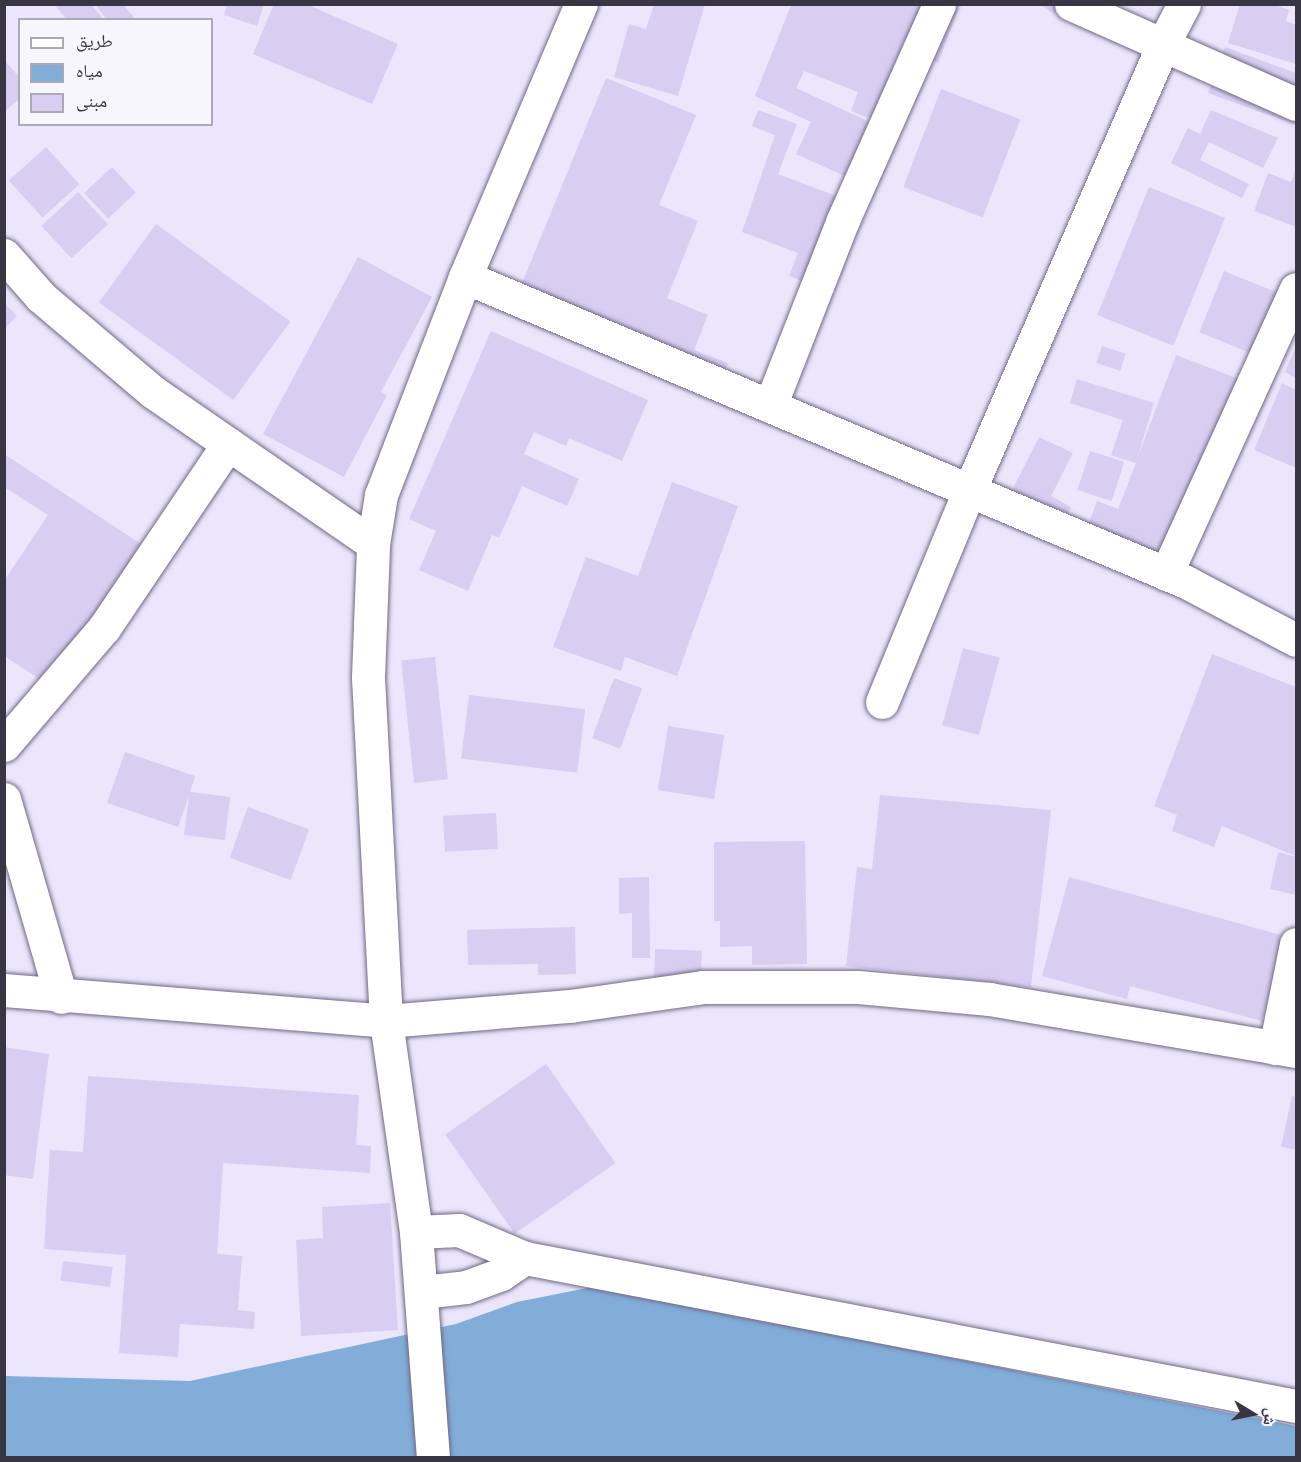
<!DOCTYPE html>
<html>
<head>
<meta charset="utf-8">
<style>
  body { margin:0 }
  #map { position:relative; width:1301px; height:1462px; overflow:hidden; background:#ebe6fb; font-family:"Noto Sans","Noto Naskh Arabic",sans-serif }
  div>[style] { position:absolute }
  .water>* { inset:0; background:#81add8 }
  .building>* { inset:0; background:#d7cef1; transform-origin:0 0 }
  .roads { filter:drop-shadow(0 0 2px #706886) drop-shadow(0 0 2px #706886) }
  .minor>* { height:33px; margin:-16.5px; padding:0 16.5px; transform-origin:16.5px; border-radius:16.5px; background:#fff }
  .tertiary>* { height:33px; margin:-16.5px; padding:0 16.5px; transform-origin:16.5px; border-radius:16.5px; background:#fff }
  .secondary>* { height:33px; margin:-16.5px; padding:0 16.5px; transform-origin:16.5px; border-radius:16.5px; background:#fff }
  span { translate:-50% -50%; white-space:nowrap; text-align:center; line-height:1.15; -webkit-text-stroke:5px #f7f5fd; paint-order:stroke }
  .frame { position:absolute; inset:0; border:6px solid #393643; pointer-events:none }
  .legend { position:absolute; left:18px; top:18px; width:195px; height:108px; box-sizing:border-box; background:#f7f5fd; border:2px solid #aba9b3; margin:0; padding:8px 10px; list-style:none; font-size:18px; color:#393643 }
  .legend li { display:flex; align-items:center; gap:12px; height:30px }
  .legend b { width:30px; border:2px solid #aba9b3 }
  .north { position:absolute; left:1223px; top:1384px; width:60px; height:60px; -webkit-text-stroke:4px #f7f5fd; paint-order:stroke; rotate:100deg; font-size:16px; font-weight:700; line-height:24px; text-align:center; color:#393643 }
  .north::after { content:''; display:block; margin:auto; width:21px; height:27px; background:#393643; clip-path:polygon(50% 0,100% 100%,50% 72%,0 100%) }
</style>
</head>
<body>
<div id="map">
  <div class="water">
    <i style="clip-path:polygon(592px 1287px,1296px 1426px,1296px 1457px,5px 1457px,4px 1376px,190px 1381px,456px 1324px,517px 1302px)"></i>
  </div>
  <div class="building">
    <i style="clip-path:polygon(54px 4px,91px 4px,104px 20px,67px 20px)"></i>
    <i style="clip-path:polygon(95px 4px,123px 4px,136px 20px,107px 20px)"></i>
    <i style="clip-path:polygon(227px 4px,264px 4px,257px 26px,224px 15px)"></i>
    <i style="clip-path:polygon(274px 4px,306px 4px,398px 44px,372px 104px,253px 54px)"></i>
    <i style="clip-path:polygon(654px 4px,705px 4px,678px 96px,614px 77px,629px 24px,646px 29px)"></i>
    <i style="clip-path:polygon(1039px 4px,1060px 4px,1054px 14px)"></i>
    <i style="clip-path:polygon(1240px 4px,1271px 4px,1289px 10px,1286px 21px,1296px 25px,1296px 64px,1228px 43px)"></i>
    <i style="clip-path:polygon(791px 5px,960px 5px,938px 63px,921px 56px,893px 127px,851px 111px,858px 92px,804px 71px,796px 88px,898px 135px,873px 189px,796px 154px,811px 122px,755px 96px)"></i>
    <i style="clip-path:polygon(1225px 47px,1296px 73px,1296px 125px,1208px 93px)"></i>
    <i style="clip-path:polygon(4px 60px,20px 78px,20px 98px,4px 112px)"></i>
    <i style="clip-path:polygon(606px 78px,696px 115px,659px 205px,698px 221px,667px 298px,708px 315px,694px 350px,728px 363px,722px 377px,518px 293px)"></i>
    <i style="left:941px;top:89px;width:85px;height:105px;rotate:21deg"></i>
    <i style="clip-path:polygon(758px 110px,797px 124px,778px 174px,855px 203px,823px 289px,789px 276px,798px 253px,742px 232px,775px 135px,752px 126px)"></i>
    <i style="clip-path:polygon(1211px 110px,1278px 138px,1263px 168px,1209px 142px,1200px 160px,1249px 184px,1242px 198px,1171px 163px,1188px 128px,1200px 134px)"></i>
    <i style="left:46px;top:147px;width:50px;height:50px;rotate:48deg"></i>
    <i style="left:112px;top:167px;width:35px;height:38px;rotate:47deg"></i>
    <i style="clip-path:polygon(1296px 168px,1296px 227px,1254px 211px,1268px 173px,1291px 182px)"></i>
    <i style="left:1149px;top:187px;width:82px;height:138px;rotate:22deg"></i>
    <i style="left:78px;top:192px;width:44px;height:50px;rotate:47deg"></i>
    <i style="left:156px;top:224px;width:166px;height:97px;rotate:36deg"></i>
    <i style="clip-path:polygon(358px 257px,432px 297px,381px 392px,387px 395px,344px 477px,263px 434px)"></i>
    <i style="left:1224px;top:271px;width:73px;height:66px;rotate:22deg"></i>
    <i style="clip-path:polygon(4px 303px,17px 316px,4px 329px)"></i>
    <i style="clip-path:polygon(491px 331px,648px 400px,622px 461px,569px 438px,566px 446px,534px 432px,524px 454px,579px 479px,567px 506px,522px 486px,499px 538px,492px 535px,468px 591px,419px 570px,436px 531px,409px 519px)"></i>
    <i style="left:1102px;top:346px;width:25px;height:18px;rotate:18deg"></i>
    <i style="clip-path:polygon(1296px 347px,1296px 378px,1285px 372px)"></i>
    <i style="clip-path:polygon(1176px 355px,1252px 384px,1181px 574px,1084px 537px,1097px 501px,1118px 509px,1136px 463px,1111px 455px,1123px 420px,1070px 403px,1077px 379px,1154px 403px,1137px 459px)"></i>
    <i style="clip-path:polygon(1282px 383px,1296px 390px,1296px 468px,1254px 450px)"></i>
    <i style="clip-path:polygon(1039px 437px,1073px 453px,1051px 496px,1071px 507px,1058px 534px,1004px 506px)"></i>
    <i style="left:1090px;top:451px;width:36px;height:41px;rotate:18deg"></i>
    <i style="clip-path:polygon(4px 454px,141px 544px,49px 685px,4px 656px,4px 581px,48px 515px,4px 487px)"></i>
    <i style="clip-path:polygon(672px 482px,738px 506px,677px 676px,625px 657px,621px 671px,553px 647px,586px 557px,638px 576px)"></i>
    <i style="left:963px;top:648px;width:38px;height:80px;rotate:15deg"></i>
    <i style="clip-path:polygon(1212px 654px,1296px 687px,1296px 856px,1222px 826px,1214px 847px,1172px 831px,1177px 815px,1154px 806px)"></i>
    <i style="left:435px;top:657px;width:123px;height:34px;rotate:84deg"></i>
    <i style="left:614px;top:678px;width:30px;height:64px;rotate:20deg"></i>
    <i style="left:469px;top:695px;width:117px;height:64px;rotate:7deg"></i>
    <i style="left:668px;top:726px;width:57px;height:65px;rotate:9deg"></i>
    <i style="clip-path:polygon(125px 752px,195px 776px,190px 792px,230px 797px,225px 840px,184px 835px,189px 796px,178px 827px,107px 803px)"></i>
    <i style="clip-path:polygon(880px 795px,1051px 810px,1031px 987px,846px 966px,857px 867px,872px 869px)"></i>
    <i style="left:248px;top:807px;width:65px;height:54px;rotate:20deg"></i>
    <i style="left:496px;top:813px;width:36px;height:53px;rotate:87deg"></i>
    <i style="clip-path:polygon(805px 841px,807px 964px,752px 965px,752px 946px,720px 947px,720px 921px,714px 921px,714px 842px)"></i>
    <i style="clip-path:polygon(1278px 852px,1296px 857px,1296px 895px,1270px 889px)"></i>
    <i style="clip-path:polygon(649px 877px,650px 958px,632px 958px,632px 913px,619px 914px,619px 878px)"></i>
    <i style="clip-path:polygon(1069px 877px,1285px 936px,1262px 1021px,1130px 986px,1127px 999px,1042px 976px)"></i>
    <i style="clip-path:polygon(575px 927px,576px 974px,538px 975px,538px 964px,468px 965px,467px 930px)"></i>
    <i style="left:655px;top:949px;width:47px;height:30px;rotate:2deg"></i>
    <i style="clip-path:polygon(4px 1047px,49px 1054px,33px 1179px,4px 1175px)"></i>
    <i style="left:546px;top:1064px;width:121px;height:123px;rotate:55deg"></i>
    <i style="clip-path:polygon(88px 1076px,359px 1095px,356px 1145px,371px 1146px,370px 1173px,223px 1163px,217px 1254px,242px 1256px,238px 1310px,255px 1312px,254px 1329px,180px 1324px,178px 1357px,119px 1353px,126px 1255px,44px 1249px,50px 1150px,83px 1152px)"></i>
    <i style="clip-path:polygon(1292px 1096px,1296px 1097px,1296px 1150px,1281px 1147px)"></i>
    <i style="clip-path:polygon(390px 1203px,398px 1330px,301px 1336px,296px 1240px,323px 1238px,322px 1207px)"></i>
    <i style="left:63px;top:1261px;width:50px;height:20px;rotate:7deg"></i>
  </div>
  <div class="roads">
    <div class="minor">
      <i style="left:1071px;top:4px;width:246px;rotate:24deg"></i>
      <i style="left:4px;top:255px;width:56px;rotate:48.6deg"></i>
      <i style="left:41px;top:297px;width:147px;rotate:40.3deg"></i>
      <i style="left:153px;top:392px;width:267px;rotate:34.6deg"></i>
      <i style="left:465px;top:277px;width:783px;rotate:22.93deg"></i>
      <i style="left:1186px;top:582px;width:124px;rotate:27.8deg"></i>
      <i style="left:770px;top:406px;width:200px;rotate:-68.6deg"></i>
      <i style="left:843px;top:220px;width:236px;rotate:-66deg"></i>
      <i style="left:1166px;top:574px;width:313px;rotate:-65.5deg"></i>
      <i style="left:882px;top:702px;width:228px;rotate:-67.6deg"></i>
      <i style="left:969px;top:491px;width:487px;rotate:-66.5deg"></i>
      <i style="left:1163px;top:44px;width:45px;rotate:-62.3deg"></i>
      <i style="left:4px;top:745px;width:154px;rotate:-49.5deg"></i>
      <i style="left:104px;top:628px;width:222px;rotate:-56deg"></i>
      <i style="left:4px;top:799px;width:206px;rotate:73.9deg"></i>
      <i style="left:386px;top:1021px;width:344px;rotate:-93deg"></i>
      <i style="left:368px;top:677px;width:133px;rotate:-87.8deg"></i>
      <i style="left:373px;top:544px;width:50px;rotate:-80.7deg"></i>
      <i style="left:381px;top:495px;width:234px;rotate:-68.9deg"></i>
      <i style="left:465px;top:277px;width:297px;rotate:-67deg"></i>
      <i style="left:1275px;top:1048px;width:106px;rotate:-78.6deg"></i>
      <i style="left:416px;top:1232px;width:43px;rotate:-2.7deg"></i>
      <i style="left:459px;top:1230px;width:72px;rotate:23deg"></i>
      <i style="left:525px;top:1258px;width:785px;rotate:10.87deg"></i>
      <i style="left:422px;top:1292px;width:44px;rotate:-6.5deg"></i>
      <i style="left:466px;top:1287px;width:37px;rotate:-20deg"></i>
      <i style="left:501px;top:1274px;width:29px;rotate:-34deg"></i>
    </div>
    <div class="tertiary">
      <i style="left:386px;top:1021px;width:213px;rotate:81.9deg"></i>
      <i style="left:416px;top:1232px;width:227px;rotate:85.7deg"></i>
    </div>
    <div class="secondary">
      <i style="left:4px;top:990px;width:383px;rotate:4.6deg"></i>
      <i style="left:386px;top:1021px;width:185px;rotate:-4.7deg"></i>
      <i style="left:570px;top:1006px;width:134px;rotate:-8.1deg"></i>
      <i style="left:703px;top:987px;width:155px"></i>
      <i style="left:858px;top:987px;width:132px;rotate:5.2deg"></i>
      <i style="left:989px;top:999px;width:311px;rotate:9.6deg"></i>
    </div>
  </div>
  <div class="frame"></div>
  <ul class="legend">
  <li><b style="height:8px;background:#fff"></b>طريق</li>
  <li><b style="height:16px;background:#81add8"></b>مياه</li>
  <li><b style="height:16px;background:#d7cef1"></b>مبنى</li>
  </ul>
  <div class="north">ش</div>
</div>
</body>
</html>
